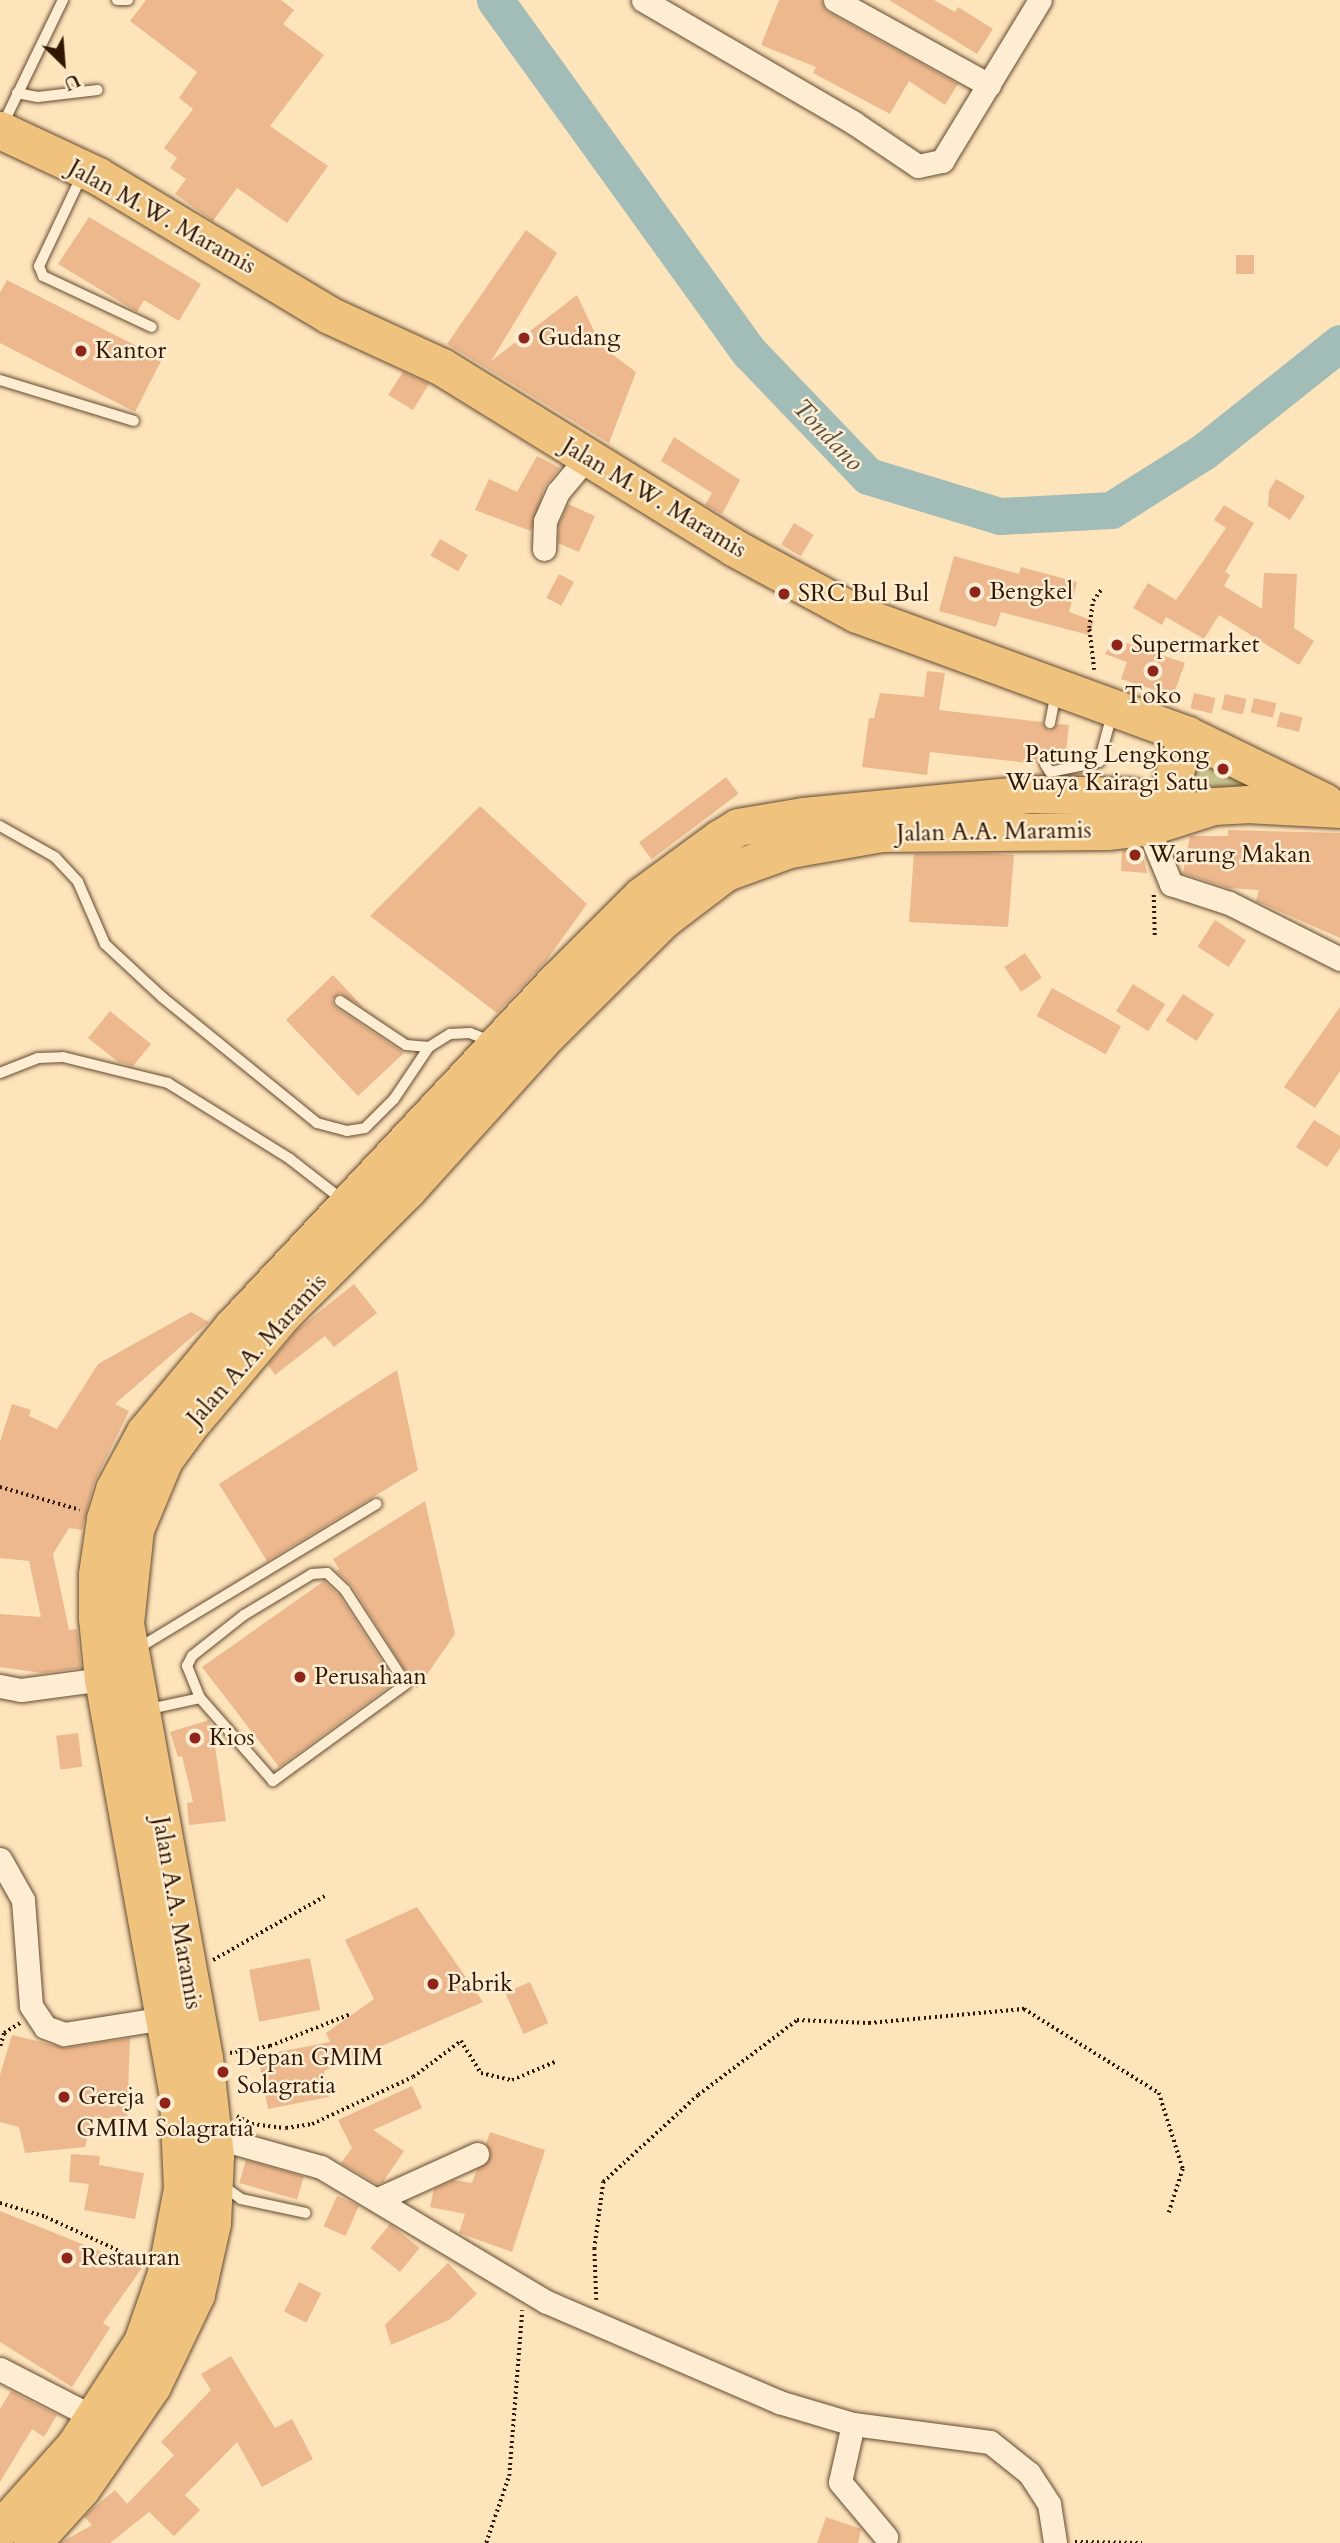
<!DOCTYPE html>
<html>
<head>
<meta charset="utf-8">
<style>
  body { margin:0 }
  #map { position:relative; width:1340px; height:2543px; overflow:hidden; background:#fee4bb; font-family:Cardo,serif }
  div>[style] { position:absolute }
  .green>* { inset:0; background:#c6c28b }
  .river>* { height:37px; margin:-18.5px; padding:0 18.5px; transform-origin:18.5px; border-radius:18.5px; background:#a2bdb7 }
  .building>* { inset:0; background:#edb88d; transform-origin:0 0 }
  .path>* { height:3.5px; margin-top:-1.75px; transform-origin:0; background:repeating-linear-gradient(90deg,#311702 0 2px,transparent 0 5.5px) }
  .roads { filter:drop-shadow(0 0 2px #644a30) drop-shadow(0 0 2px #644a30) }
  .service>* { height:10px; margin:-5px; padding:0 5px; transform-origin:5px; border-radius:5px; background:#feedd3 }
  .minor>* { height:23px; margin:-11.5px; padding:0 11.5px; transform-origin:11.5px; border-radius:11.5px; background:#feedd3 }
  .trunk>* { height:37px; margin:-18.5px; padding:0 18.5px; transform-origin:18.5px; border-radius:18.5px; background:#efc27e }
  .dots>* { width:19px; height:19px; translate:-50% -50%; box-sizing:border-box; border:4px solid #feedd3; border-radius:50% }
  span { translate:-50% -50%; white-space:nowrap; text-align:center; line-height:1.15; -webkit-text-stroke:5px #feedd3; paint-order:stroke }
  .street-label { font-size:24px; color:#311702 }
  .poi-label { font-size:24px; color:#311702 }
  .left { translate:0 -50%; text-align:left }
  .right { translate:-100% -50%; text-align:right }
  .water-label { font-size:26px; color:#595141; font-style:italic }
  .north { position:absolute; left:28px; top:28px; width:70px; height:70px; -webkit-text-stroke:5px #feedd3; paint-order:stroke; rotate:155deg; font-size:19px; font-weight:700; line-height:28px; text-align:center; color:#311702 }
  .north::after { content:''; display:block; margin:auto; width:24px; height:32px; background:#311702; clip-path:polygon(50% 0,100% 100%,50% 72%,0 100%) }
</style>
</head>
<body>
<div id="map">
  <div class="green">
    <i style="clip-path:polygon(1188px 740px,1279px 793px,1168px 801px)"></i>
  </div>
  <div class="river">
    <i style="left:495px;top:0;width:435px;rotate:54.2deg"></i>
    <i style="left:750px;top:353px;width:170px;rotate:46.2deg"></i>
    <i style="left:868px;top:476px;width:138px;rotate:16.9deg"></i>
    <i style="left:1000px;top:516px;width:111px;rotate:-3.1deg"></i>
    <i style="left:1111px;top:510px;width:109px;rotate:-32.2deg"></i>
    <i style="left:1203px;top:452px;width:175px;rotate:-38.5deg"></i>
  </div>
  <div class="building">
    <i style="clip-path:polygon(146px 0,281px 0,294px 10px,283px 24px,324px 55px,270px 126px,328px 166px,287px 223px,237px 188px,213px 221px,175px 194px,186px 179px,170px 168px,177px 158px,164px 148px,193px 109px,179px 98px,197px 72px,130px 21px)"></i>
    <i style="clip-path:polygon(779px 0,821px 0,826px 11px,958px 84px,945px 105px,909px 81px,890px 114px,813px 73px,816px 67px,761px 45px)"></i>
    <i style="clip-path:polygon(889px 0,934px 0,955px 12px,958px 7px,993px 29px,977px 54px)"></i>
    <i style="clip-path:polygon(89px 217px,201px 284px,179px 321px,144px 300px,137px 312px,58px 264px)"></i>
    <i style="clip-path:polygon(526px 230px,557px 253px,491px 361px,577px 295px,601px 346px,636px 372px,609px 443px,447px 344px)"></i>
    <i style="left:1236px;top:255px;width:18px;height:19px"></i>
    <i style="clip-path:polygon(7px 280px,162px 359px,135px 412px,0 343px,0 293px)"></i>
    <i style="clip-path:polygon(403px 372px,429px 384px,413px 410px,388px 395px)"></i>
    <i style="clip-path:polygon(674px 437px,740px 480px,722px 514px,705px 505px,712px 493px,661px 461px)"></i>
    <i style="clip-path:polygon(537px 456px,560px 468px,545px 486px,531px 531px,475px 510px,489px 479px,517px 492px)"></i>
    <i style="clip-path:polygon(1276px 479px,1305px 496px,1290px 520px,1268px 506px,1269px 491px)"></i>
    <i style="clip-path:polygon(568px 504px,595px 516px,579px 552px,558px 543px,559px 524px)"></i>
    <i style="clip-path:polygon(1224px 505px,1254px 523px,1225px 572px,1230px 575px,1224px 586px,1262px 609px,1264px 573px,1297px 574px,1294px 628px,1314px 641px,1299px 665px,1219px 615px,1204px 639px,1166px 617px,1162px 625px,1133px 608px,1148px 583px,1176px 600px,1226px 528px,1214px 520px)"></i>
    <i style="left:794px;top:523px;width:23px;height:25px;rotate:31deg"></i>
    <i style="left:440px;top:539px;width:32px;height:19px;rotate:30deg"></i>
    <i style="clip-path:polygon(954px 556px,1019px 574px,1021px 567px,1077px 582px,1069px 612px,1094px 621px,1089px 635px,1001px 612px,996px 627px,939px 611px)"></i>
    <i style="left:559px;top:574px;width:17px;height:27px;rotate:28deg"></i>
    <i style="clip-path:polygon(1114px 639px,1185px 663px,1173px 696px,1121px 679px,1127px 662px,1105px 654px)"></i>
    <i style="clip-path:polygon(927px 671px,945px 673px,939px 710px,1042px 722px,1049px 731px,1058px 724px,1069px 725px,1065px 761px,1054px 763px,1044px 756px,1037px 764px,930px 752px,927px 775px,862px 767px,869px 718px,874px 718px,880px 693px,924px 697px)"></i>
    <i style="left:1194px;top:693px;width:22px;height:16px;rotate:13deg"></i>
    <i style="left:1225px;top:694px;width:22px;height:16px;rotate:13deg"></i>
    <i style="left:1254px;top:698px;width:23px;height:15px;rotate:13deg"></i>
    <i style="left:1280px;top:712px;width:23px;height:15px;rotate:13deg"></i>
    <i style="left:726px;top:777px;width:21px;height:109px;rotate:53deg"></i>
    <i style="clip-path:polygon(480px 806px,587px 904px,546px 961px,497px 1013px,370px 916px)"></i>
    <i style="clip-path:polygon(1228px 830px,1340px 833px,1340px 938px,1256px 901px,1259px 890px,1228px 888px,1183px 873px,1190px 836px,1228px 836px)"></i>
    <i style="clip-path:polygon(1141px 848px,1147px 873px,1121px 871px,1122px 850px)"></i>
    <i style="clip-path:polygon(985px 853px,1014px 855px,1008px 927px,909px 922px,914px 854px)"></i>
    <i style="left:1215px;top:920px;width:37px;height:32px;rotate:33deg"></i>
    <i style="left:1025px;top:953px;width:30px;height:25px;rotate:56deg"></i>
    <i style="clip-path:polygon(333px 975px,363px 1007px,340px 993px,332px 1000px,335px 1007px,404px 1053px,358px 1096px,286px 1020px)"></i>
    <i style="left:1133px;top:984px;width:38px;height:32px;rotate:32deg"></i>
    <i style="left:1052px;top:988px;width:79px;height:32px;rotate:29deg"></i>
    <i style="left:1183px;top:994px;width:37px;height:32px;rotate:33deg"></i>
    <i style="clip-path:polygon(1340px 1007px,1340px 1071px,1315px 1108px,1284px 1087px)"></i>
    <i style="clip-path:polygon(110px 1011px,151px 1044px,133px 1066px,118px 1062px,88px 1038px)"></i>
    <i style="clip-path:polygon(1314px 1120px,1340px 1136px,1340px 1148px,1327px 1167px,1296px 1147px)"></i>
    <i style="clip-path:polygon(354px 1284px,377px 1313px,334px 1347px,325px 1336px,275px 1375px,268px 1365px,298px 1329px)"></i>
    <i style="clip-path:polygon(191px 1312px,209px 1322px,115px 1404px,129px 1411px,94px 1483px,82px 1530px,69px 1528px,53px 1554px,69px 1630px,77px 1629px,81px 1668px,42px 1673px,0 1667px,0 1614px,41px 1617px,29px 1561px,0 1558px,0 1442px,12px 1404px,31px 1410px,29px 1416px,57px 1429px,98px 1364px)"></i>
    <i style="clip-path:polygon(397px 1370px,418px 1470px,267px 1561px,219px 1484px)"></i>
    <i style="clip-path:polygon(425px 1501px,455px 1634px,417px 1689px,352px 1586px,336px 1571px,339px 1569px,333px 1559px)"></i>
    <i style="clip-path:polygon(324px 1581px,339px 1595px,395px 1682px,279px 1767px,202px 1667px)"></i>
    <i style="clip-path:polygon(209px 1720px,219px 1745px,215px 1746px,226px 1821px,189px 1825px,187px 1803px,193px 1802px,182px 1756px,178px 1757px,170px 1732px)"></i>
    <i style="left:78px;top:1733px;width:34px;height:22px;rotate:83deg"></i>
    <i style="clip-path:polygon(417px 1907px,483px 2002px,324px 2071px,329px 2097px,268px 2109px,258px 2056px,330px 2042px,326px 2033px,374px 1999px,345px 1940px)"></i>
    <i style="left:310px;top:1958px;width:53px;height:62px;rotate:79deg"></i>
    <i style="left:530px;top:1982px;width:45px;height:27px;rotate:66deg"></i>
    <i style="clip-path:polygon(12px 2035px,66px 2048px,130px 2038px,127px 2118px,93px 2118px,85px 2147px,25px 2153px,19px 2127px,0 2122px,0 2075px)"></i>
    <i style="clip-path:polygon(412px 2086px,422px 2108px,373px 2130px,404px 2151px,383px 2182px,377px 2184px,341px 2163px,352px 2148px,338px 2120px)"></i>
    <i style="clip-path:polygon(490px 2132px,545px 2150px,512px 2252px,459px 2233px,465px 2214px,430px 2207px,434px 2189px,454px 2180px,472px 2183px,477px 2169px,491px 2156px,486px 2144px)"></i>
    <i style="clip-path:polygon(71px 2154px,100px 2156px,99px 2165px,144px 2173px,135px 2219px,84px 2210px,89px 2184px,69px 2182px)"></i>
    <i style="left:246px;top:2160px;width:60px;height:24px;rotate:16deg"></i>
    <i style="left:337px;top:2196px;width:24px;height:33px;rotate:24deg"></i>
    <i style="clip-path:polygon(0 2211px,142px 2268px,103px 2323px,110px 2328px,72px 2387px,0 2342px)"></i>
    <i style="left:390px;top:2224px;width:38px;height:31px;rotate:39deg"></i>
    <i style="clip-path:polygon(448px 2263px,477px 2294px,449px 2320px,391px 2345px,385px 2325px)"></i>
    <i style="left:299px;top:2282px;width:25px;height:33px;rotate:27deg"></i>
    <i style="clip-path:polygon(231px 2356px,275px 2428px,292px 2419px,313px 2459px,262px 2487px,237px 2442px,185px 2495px,200px 2510px,174px 2536px,149px 2512px,110px 2543px,60px 2543px,92px 2525px,84px 2516px,115px 2490px,127px 2504px,174px 2455px,161px 2442px,211px 2390px,201px 2374px)"></i>
    <i style="clip-path:polygon(11px 2391px,57px 2415px,44px 2437px,32px 2429px,0 2482px,0 2409px)"></i>
    <i style="clip-path:polygon(826px 2517px,861px 2529px,858px 2543px,817px 2543px)"></i>
  </div>
  <div class="path">
    <i style="left:1094px;top:670px;width:42px;rotate:-96.8deg"></i>
    <i style="left:1089px;top:628px;width:27px;rotate:-82deg"></i>
    <i style="left:1093px;top:601px;width:14px;rotate:-54deg"></i>
    <i style="left:1154px;top:895px;width:41px;rotate:88.6deg"></i>
    <i style="left:0;top:1487px;width:83px;rotate:16deg"></i>
    <i style="left:213px;top:1960px;width:131px;rotate:-29.7deg"></i>
    <i style="left:0;top:2046px;width:14px;rotate:-73deg"></i>
    <i style="left:4px;top:2033px;width:19px;rotate:-32deg"></i>
    <i style="left:230px;top:2053px;width:41px;rotate:-9.9deg"></i>
    <i style="left:270px;top:2046px;width:87px;rotate:-21.6deg"></i>
    <i style="left:237px;top:2116px;width:17px;rotate:28deg"></i>
    <i style="left:252px;top:2124px;width:34px;rotate:7deg"></i>
    <i style="left:286px;top:2128px;width:26px;rotate:-9deg"></i>
    <i style="left:312px;top:2124px;width:111px;rotate:-25deg"></i>
    <i style="left:413px;top:2077px;width:60px;rotate:-36.9deg"></i>
    <i style="left:461px;top:2041px;width:38px;rotate:58deg"></i>
    <i style="left:481px;top:2073px;width:32px;rotate:13deg"></i>
    <i style="left:512px;top:2080px;width:49px;rotate:-22.9deg"></i>
    <i style="left:0;top:2203px;width:48px;rotate:16.9deg"></i>
    <i style="left:46px;top:2217px;width:102px;rotate:24.8deg"></i>
    <i style="left:596px;top:2300px;width:51px;rotate:-92.2deg"></i>
    <i style="left:594px;top:2249px;width:68px;rotate:-82.3deg"></i>
    <i style="left:603px;top:2182px;width:129px;rotate:-42.5deg"></i>
    <i style="left:698px;top:2095px;width:124px;rotate:-37.1deg"></i>
    <i style="left:797px;top:2020px;width:72px;rotate:2.4deg"></i>
    <i style="left:869px;top:2023px;width:156px;rotate:-5.2deg"></i>
    <i style="left:1024px;top:2009px;width:159px;rotate:31.9deg"></i>
    <i style="left:1159px;top:2093px;width:80px;rotate:72.5deg"></i>
    <i style="left:1183px;top:2169px;width:46px;rotate:107.7deg"></i>
    <i style="left:1075px;top:2542px;width:67px;rotate:0.9deg"></i>
    <i style="left:486px;top:2543px;width:71px;rotate:-71.1deg"></i>
    <i style="left:509px;top:2476px;width:166px;rotate:-85.5deg"></i>
  </div>
  <div class="roads">
    <div class="service">
      <i style="left:117px;top:0;width:11px"></i>
      <i style="left:17px;top:93px;width:21px;rotate:11deg"></i>
      <i style="left:38px;top:97px;width:60px;rotate:-6.7deg"></i>
      <i style="left:3px;top:124px;width:138px;rotate:-64.2deg"></i>
      <i style="left:82px;top:175px;width:101px;rotate:115.3deg"></i>
      <i style="left:39px;top:266px;width:11px;rotate:68deg"></i>
      <i style="left:43px;top:276px;width:120px;rotate:25.1deg"></i>
      <i style="left:0;top:380px;width:140px;rotate:17deg"></i>
      <i style="left:1050px;top:723px;width:33px;rotate:-79deg"></i>
      <i style="left:1045px;top:764px;width:9px;rotate:58deg"></i>
      <i style="left:1050px;top:772px;width:50px;rotate:-11.5deg"></i>
      <i style="left:1099px;top:762px;width:50px;rotate:-74.8deg"></i>
      <i style="left:0;top:826px;width:63px;rotate:29.4deg"></i>
      <i style="left:55px;top:857px;width:34px;rotate:47deg"></i>
      <i style="left:78px;top:882px;width:68px;rotate:66.5deg"></i>
      <i style="left:105px;top:944px;width:78px;rotate:42.9deg"></i>
      <i style="left:162px;top:997px;width:200px;rotate:39.1deg"></i>
      <i style="left:317px;top:1123px;width:31px;rotate:15deg"></i>
      <i style="left:347px;top:1131px;width:18px;rotate:-9deg"></i>
      <i style="left:365px;top:1128px;width:41px;rotate:-45deg"></i>
      <i style="left:394px;top:1099px;width:63px;rotate:-56.1deg"></i>
      <i style="left:340px;top:1001px;width:79px;rotate:33.7deg"></i>
      <i style="left:406px;top:1045px;width:23px;rotate:5deg"></i>
      <i style="left:429px;top:1047px;width:25px;rotate:-32deg"></i>
      <i style="left:450px;top:1034px;width:20px;rotate:-3deg"></i>
      <i style="left:470px;top:1033px;width:22px;rotate:22deg"></i>
      <i style="left:0;top:1073px;width:41px;rotate:-21.5deg"></i>
      <i style="left:38px;top:1058px;width:25px;rotate:-2deg"></i>
      <i style="left:63px;top:1057px;width:108px;rotate:13.9deg"></i>
      <i style="left:168px;top:1083px;width:144px;rotate:31.9deg"></i>
      <i style="left:290px;top:1159px;width:68px;rotate:37.9deg"></i>
      <i style="left:137px;top:1649px;width:280px;rotate:-31.2deg"></i>
      <i style="left:145px;top:1710px;width:56px;rotate:-12.3deg"></i>
      <i style="left:200px;top:1698px;width:35px;rotate:-112deg"></i>
      <i style="left:187px;top:1666px;width:11px;rotate:-63deg"></i>
      <i style="left:192px;top:1656px;width:66px;rotate:-38.3deg"></i>
      <i style="left:244px;top:1615px;width:79px;rotate:-31.1deg"></i>
      <i style="left:312px;top:1574px;width:15px;rotate:-4deg"></i>
      <i style="left:327px;top:1573px;width:25px;rotate:43deg"></i>
      <i style="left:345px;top:1590px;width:112px;rotate:57deg"></i>
      <i style="left:406px;top:1684px;width:165px;rotate:143.9deg"></i>
      <i style="left:273px;top:1781px;width:111px;rotate:-131.3deg"></i>
      <i style="left:222px;top:2185px;width:24px;rotate:36deg"></i>
      <i style="left:241px;top:2199px;width:66px;rotate:12.2deg"></i>
    </div>
    <div class="minor">
      <i style="left:643px;top:0;width:244px;rotate:30.2deg"></i>
      <i style="left:854px;top:123px;width:77px;rotate:33.9deg"></i>
      <i style="left:918px;top:166px;width:25px;rotate:-12deg"></i>
      <i style="left:942px;top:161px;width:188px;rotate:-58.7deg"></i>
      <i style="left:835px;top:0;width:176px;rotate:28.9deg"></i>
      <i style="left:544px;top:549px;width:28px;rotate:-88deg"></i>
      <i style="left:545px;top:521px;width:32px;rotate:-66deg"></i>
      <i style="left:558px;top:492px;width:47px;rotate:-50.2deg"></i>
      <i style="left:1143px;top:816px;width:74px;rotate:67.6deg"></i>
      <i style="left:1171px;top:884px;width:61px;rotate:18.1deg"></i>
      <i style="left:1229px;top:903px;width:124px;rotate:26.8deg"></i>
      <i style="left:0;top:1686px;width:21px;rotate:11deg"></i>
      <i style="left:21px;top:1690px;width:83px;rotate:-7.6deg"></i>
      <i style="left:0;top:1859px;width:47px;rotate:60.7deg"></i>
      <i style="left:23px;top:1900px;width:106px;rotate:85.7deg"></i>
      <i style="left:31px;top:2006px;width:25px;rotate:56deg"></i>
      <i style="left:45px;top:2027px;width:20px;rotate:20deg"></i>
      <i style="left:64px;top:2034px;width:102px;rotate:-9deg"></i>
      <i style="left:214px;top:2137px;width:111px;rotate:15.7deg"></i>
      <i style="left:321px;top:2167px;width:263px;rotate:30.9deg"></i>
      <i style="left:547px;top:2302px;width:253px;rotate:23.3deg"></i>
      <i style="left:779px;top:2402px;width:77px;rotate:16.6deg"></i>
      <i style="left:853px;top:2424px;width:138px;rotate:7.5deg"></i>
      <i style="left:990px;top:2442px;width:50px;rotate:38.5deg"></i>
      <i style="left:1029px;top:2473px;width:37px;rotate:57deg"></i>
      <i style="left:1049px;top:2504px;width:39px;rotate:81deg"></i>
      <i style="left:378px;top:2199px;width:109px;rotate:-24.4deg"></i>
      <i style="left:0;top:2369px;width:107px;rotate:27.3deg"></i>
      <i style="left:853px;top:2424px;width:59px;rotate:102.6deg"></i>
      <i style="left:840px;top:2482px;width:72px;rotate:50.1deg"></i>
    </div>
    <div class="trunk">
      <i style="left:0;top:130px;width:108px;rotate:25.1deg"></i>
      <i style="left:98px;top:176px;width:270px;rotate:31deg"></i>
      <i style="left:329px;top:315px;width:124px;rotate:24.7deg"></i>
      <i style="left:442px;top:367px;width:342px;rotate:31.7deg"></i>
      <i style="left:733px;top:547px;width:141px;rotate:28.4deg"></i>
      <i style="left:857px;top:614px;width:351px;rotate:20.1deg"></i>
      <i style="left:1187px;top:735px;width:153px;rotate:25.9deg"></i>
      <i style="left:1164px;top:805px;width:74px;rotate:-71.8deg"></i>
      <i style="left:0;top:2529px;width:113px;rotate:-48.2deg"></i>
      <i style="left:75px;top:2445px;width:123px;rotate:-57deg"></i>
      <i style="left:142px;top:2342px;width:73px;rotate:-70.8deg"></i>
      <i style="left:166px;top:2273px;width:86px;rotate:-79.3deg"></i>
      <i style="left:182px;top:2188px;width:92px;rotate:-92.5deg"></i>
      <i style="left:178px;top:2096px;width:424px;rotate:-100.2deg"></i>
      <i style="left:103px;top:1679px;width:61px;rotate:-95.6deg"></i>
      <i style="left:97px;top:1618px;width:44px;rotate:-90deg"></i>
      <i style="left:97px;top:1574px;width:56px;rotate:-81.7deg"></i>
      <i style="left:105px;top:1519px;width:31px;rotate:-73deg"></i>
      <i style="left:114px;top:1489px;width:65px;rotate:-61.5deg"></i>
      <i style="left:145px;top:1432px;width:136px;rotate:-50.4deg"></i>
      <i style="left:232px;top:1327px;width:478px;rotate:-46.9deg"></i>
      <i style="left:559px;top:978px;width:116px;rotate:-45deg"></i>
      <i style="left:641px;top:896px;width:98px;rotate:-36.3deg"></i>
      <i style="left:720px;top:838px;width:21px;rotate:-31deg"></i>
      <i style="left:738px;top:827px;width:66px;rotate:-9.6deg"></i>
      <i style="left:803px;top:816px;width:230px;rotate:-5.5deg"></i>
      <i style="left:1032px;top:794px;width:97px;rotate:1.2deg"></i>
      <i style="left:1129px;top:796px;width:65px;rotate:12.5deg"></i>
      <i style="left:32px;top:2543px;width:73px;rotate:-47.8deg"></i>
      <i style="left:81px;top:2489px;width:125px;rotate:-55.4deg"></i>
      <i style="left:152px;top:2386px;width:102px;rotate:-64.4deg"></i>
      <i style="left:196px;top:2294px;width:73px;rotate:-77.3deg"></i>
      <i style="left:212px;top:2223px;width:67px;rotate:-87.4deg"></i>
      <i style="left:215px;top:2156px;width:99px;rotate:-96.4deg"></i>
      <i style="left:204px;top:2058px;width:442px;rotate:-100.3deg"></i>
      <i style="left:125px;top:1623px;width:95px;rotate:-83.9deg"></i>
      <i style="left:135px;top:1529px;width:75px;rotate:-67.2deg"></i>
      <i style="left:164px;top:1460px;width:41px;rotate:-54deg"></i>
      <i style="left:188px;top:1427px;width:149px;rotate:-49.9deg"></i>
      <i style="left:284px;top:1313px;width:174px;rotate:-45deg"></i>
      <i style="left:407px;top:1190px;width:210px;rotate:-47.9deg"></i>
      <i style="left:548px;top:1034px;width:163px;rotate:-44.8deg"></i>
      <i style="left:664px;top:919px;width:78px;rotate:-37.2deg"></i>
      <i style="left:726px;top:872px;width:68px;rotate:-19.8deg"></i>
      <i style="left:790px;top:849px;width:93px;rotate:-9.9deg"></i>
      <i style="left:882px;top:833px;width:225px;rotate:-0.5deg"></i>
      <i style="left:1107px;top:831px;width:44px;rotate:-6.5deg"></i>
      <i style="left:1151px;top:826px;width:65px;rotate:-17.9deg"></i>
      <i style="left:1213px;top:806px;width:33px;rotate:-3deg"></i>
      <i style="left:1246px;top:804px;width:94px;rotate:3deg"></i>
    </div>
  </div>
  <div class="dots">
    <i style="left:524px;top:338px;background:#8f2418"></i>
    <i style="left:81px;top:351px;background:#8f2418"></i>
    <i style="left:975px;top:592px;background:#8f2418"></i>
    <i style="left:784px;top:594px;background:#8f2418"></i>
    <i style="left:1117px;top:645px;background:#8f2418"></i>
    <i style="left:1153px;top:671px;background:#8f2418"></i>
    <i style="left:1223px;top:769px;background:#8f2418"></i>
    <i style="left:1135px;top:855px;background:#8f2418"></i>
    <i style="left:300px;top:1677px;background:#8f2418"></i>
    <i style="left:195px;top:1738px;background:#8f2418"></i>
    <i style="left:433px;top:1984px;background:#8f2418"></i>
    <i style="left:223px;top:2072px;background:#8f2418"></i>
    <i style="left:64px;top:2097px;background:#8f2418"></i>
    <i style="left:165px;top:2103px;background:#8f2418"></i>
    <i style="left:67px;top:2258px;background:#8f2418"></i>
  </div>
  <div class="street-label">
    <span style="left:162px;top:217px;rotate:29deg">Jalan M.W. Maramis</span>
    <span style="left:654px;top:498px;rotate:31deg">Jalan M.W. Maramis</span>
    <span style="left:994px;top:832px;rotate:-1deg">Jalan A.A. Maramis</span>
    <span style="left:257px;top:1350px;rotate:-48deg">Jalan A.A. Maramis</span>
    <span style="left:177px;top:1913px;rotate:80deg">Jalan A.A. Maramis</span>
  </div>
  <div class="poi-label">
    <span class="left" style="left:538px;top:338px">Gudang</span>
    <span class="left" style="left:95px;top:351px">Kantor</span>
    <span class="left" style="left:989px;top:592px">Bengkel</span>
    <span class="left" style="left:798px;top:594px">SRC Bul Bul</span>
    <span class="left" style="left:1131px;top:645px">Supermarket</span>
    <span style="left:1153px;top:696px">Toko</span>
    <span class="right" style="left:1209px;top:769px">Patung Lengkong<br>Wuaya Kairagi Satu</span>
    <span class="left" style="left:1149px;top:855px">Warung Makan</span>
    <span class="left" style="left:314px;top:1677px">Perusahaan</span>
    <span class="left" style="left:209px;top:1738px">Kios</span>
    <span class="left" style="left:447px;top:1984px">Pabrik</span>
    <span class="left" style="left:237px;top:2072px">Depan GMIM<br>Solagratia</span>
    <span class="left" style="left:78px;top:2097px">Gereja</span>
    <span style="left:165px;top:2129px">GMIM Solagratia</span>
    <span class="left" style="left:81px;top:2258px">Restauran</span>
  </div>
  <div class="water-label">
    <span style="left:828px;top:435px;rotate:46deg">Tondano</span>
  </div>
  <div class="north">U</div>
</div>
</body>
</html>
